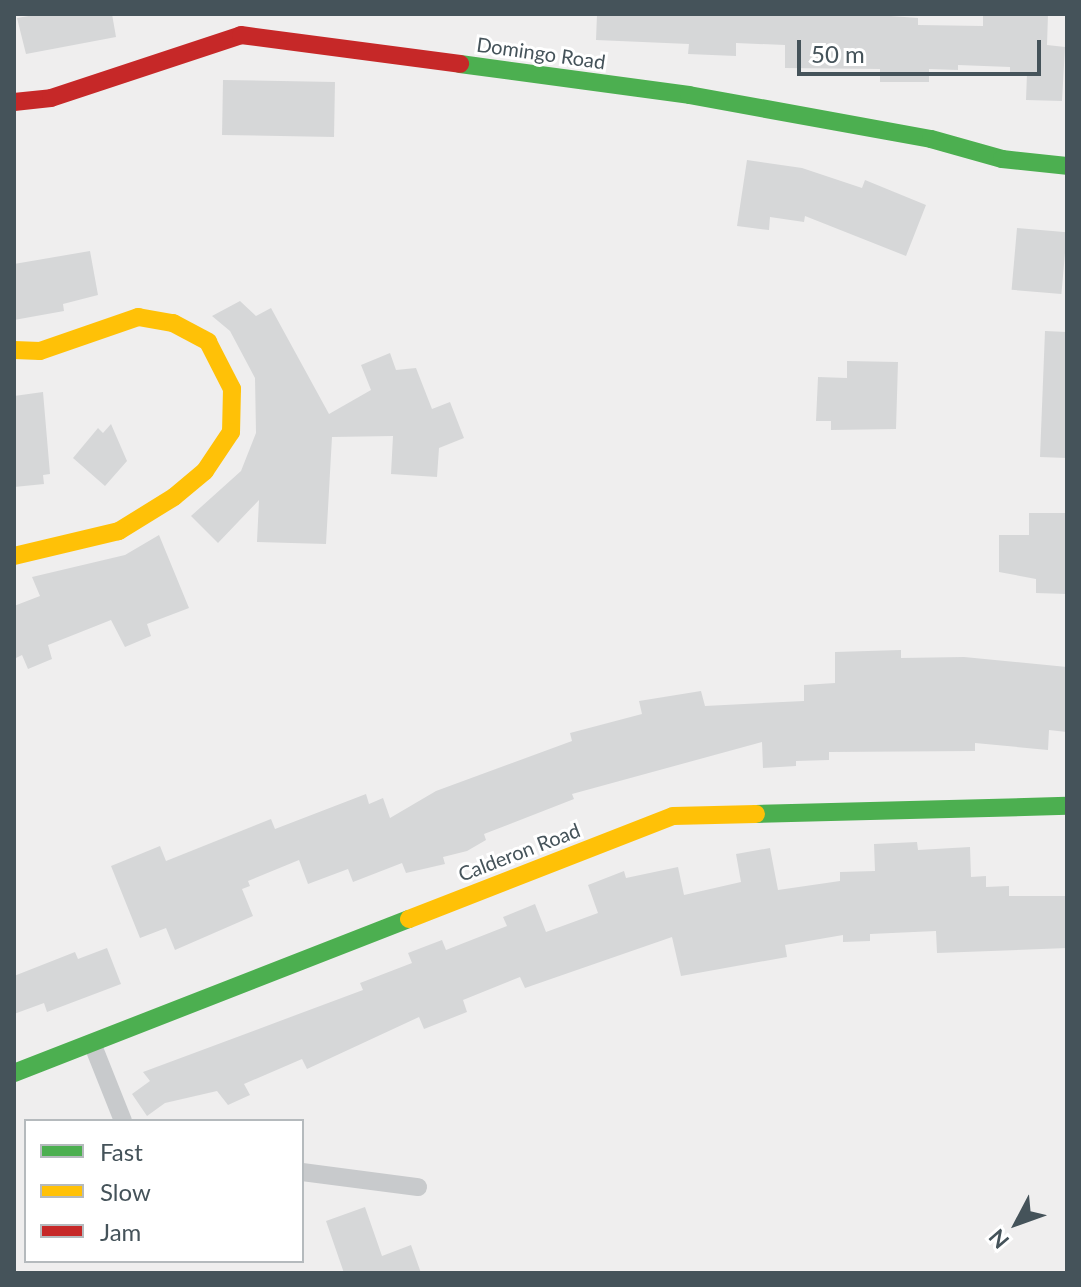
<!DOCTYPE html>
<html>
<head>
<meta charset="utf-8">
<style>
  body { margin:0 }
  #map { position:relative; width:1081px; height:1287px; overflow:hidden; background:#efeeee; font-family:Lato,sans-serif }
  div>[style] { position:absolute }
  .building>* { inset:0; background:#d6d7d8; transform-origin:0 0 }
  .lane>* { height:18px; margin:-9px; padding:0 9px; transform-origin:9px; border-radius:9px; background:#c8cacc }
  .fast>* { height:18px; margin:-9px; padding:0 9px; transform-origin:9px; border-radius:9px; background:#4caf50 }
  .slow>* { height:18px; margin:-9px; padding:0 9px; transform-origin:9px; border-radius:9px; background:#ffc107 }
  .jam>* { height:18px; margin:-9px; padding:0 9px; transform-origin:9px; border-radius:9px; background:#c62828 }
  span { translate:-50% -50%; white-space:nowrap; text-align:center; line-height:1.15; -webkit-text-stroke:6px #fff; paint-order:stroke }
  .street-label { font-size:20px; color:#45535a }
  .frame { position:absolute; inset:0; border:16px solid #45535a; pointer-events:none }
  .legend { position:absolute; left:24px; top:1119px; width:280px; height:144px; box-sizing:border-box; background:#fff; border:2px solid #b5babd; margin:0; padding:10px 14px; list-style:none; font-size:24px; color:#45535a }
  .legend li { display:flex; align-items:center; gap:16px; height:40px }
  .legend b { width:40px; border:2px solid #b5babd }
  .north { position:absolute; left:977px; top:1183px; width:80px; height:80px; -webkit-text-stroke:6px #fff; paint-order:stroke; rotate:229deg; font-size:22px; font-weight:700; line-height:32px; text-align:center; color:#45535a }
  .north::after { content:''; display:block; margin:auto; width:28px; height:36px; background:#45535a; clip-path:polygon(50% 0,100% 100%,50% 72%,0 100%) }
  .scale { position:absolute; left:797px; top:40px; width:244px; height:36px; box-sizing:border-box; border:4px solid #45535a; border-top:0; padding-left:10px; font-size:24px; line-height:28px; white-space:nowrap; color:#45535a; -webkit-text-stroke:6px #fff; paint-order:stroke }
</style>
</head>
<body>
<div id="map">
  <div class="building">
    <i style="clip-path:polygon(40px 14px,112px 14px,116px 37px,26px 54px,17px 18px)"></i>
    <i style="clip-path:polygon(597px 14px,863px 14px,918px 18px,918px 25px,983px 26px,983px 14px,1048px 14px,1047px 45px,1065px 47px,1062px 101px,1026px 100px,1027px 73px,1010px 72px,1010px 67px,958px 65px,958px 70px,929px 69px,929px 82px,880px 82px,880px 69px,785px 68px,785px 45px,736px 43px,736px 56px,688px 54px,689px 44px,596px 40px)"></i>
    <i style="left:223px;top:80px;width:112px;height:55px;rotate:1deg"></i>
    <i style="clip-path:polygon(747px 160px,802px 168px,862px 188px,865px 180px,926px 205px,906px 256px,805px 216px,804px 222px,770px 217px,769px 230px,737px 226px)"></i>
    <i style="left:1017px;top:228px;width:50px;height:62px;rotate:5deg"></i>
    <i style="clip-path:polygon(90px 251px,98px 295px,63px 304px,64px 311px,14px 320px,14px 264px)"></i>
    <i style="clip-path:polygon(240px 301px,256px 316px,271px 308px,329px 414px,371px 390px,361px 365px,390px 353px,396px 370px,416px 368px,432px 409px,450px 402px,464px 438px,439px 448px,437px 477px,391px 474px,393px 436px,332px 437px,326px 544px,257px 542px,259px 500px,218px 543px,191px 516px,241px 471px,256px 433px,255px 378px,230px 331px,212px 316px)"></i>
    <i style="clip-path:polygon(1045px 331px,1067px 332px,1067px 458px,1040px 457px)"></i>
    <i style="clip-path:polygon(847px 361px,898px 362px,896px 429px,831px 430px,831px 421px,816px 421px,818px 377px,847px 378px)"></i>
    <i style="clip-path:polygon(43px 392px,50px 474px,43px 475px,44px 484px,14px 487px,14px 396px)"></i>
    <i style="clip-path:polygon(111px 424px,127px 461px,105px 486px,73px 458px,98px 428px,103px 433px)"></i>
    <i style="clip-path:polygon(1029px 513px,1067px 513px,1067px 594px,1036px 593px,1036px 579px,999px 572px,999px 535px,1029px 535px)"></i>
    <i style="clip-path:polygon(159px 535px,189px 608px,147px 624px,151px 636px,125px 647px,111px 620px,48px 645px,52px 659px,28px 669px,22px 655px,14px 659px,14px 606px,40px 596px,32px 577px,125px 555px)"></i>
    <i style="clip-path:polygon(901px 650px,901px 658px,964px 657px,1067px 667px,1067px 732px,1049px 730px,1048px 750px,975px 743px,975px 751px,829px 752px,829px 760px,796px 761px,796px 766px,763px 768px,762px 742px,572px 794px,574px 799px,484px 834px,486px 840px,467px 851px,443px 857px,445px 864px,406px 873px,402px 863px,353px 882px,348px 869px,308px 884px,299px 860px,248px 881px,250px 886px,242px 889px,253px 916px,175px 950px,166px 928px,140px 938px,111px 866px,160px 846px,166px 861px,271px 819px,275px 829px,366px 794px,369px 804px,383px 798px,390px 818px,436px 791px,572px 741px,570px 733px,642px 714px,639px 701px,701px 691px,705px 706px,804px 701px,804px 685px,835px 683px,835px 652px)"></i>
    <i style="clip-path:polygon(917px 842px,918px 850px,970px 847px,971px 877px,986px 876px,986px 887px,1009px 886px,1009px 896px,1067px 896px,1067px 948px,937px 953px,936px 931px,870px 934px,870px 941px,843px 942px,843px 935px,785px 945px,787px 957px,681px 976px,672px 937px,525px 988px,520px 977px,463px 1000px,467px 1012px,424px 1029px,419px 1017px,307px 1069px,302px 1059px,244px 1084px,250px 1095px,228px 1105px,217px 1091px,165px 1103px,147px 1116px,132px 1094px,150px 1081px,143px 1072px,363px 990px,360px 983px,412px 963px,408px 953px,442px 940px,446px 950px,507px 926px,503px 917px,535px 904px,546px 932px,598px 913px,588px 885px,624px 871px,626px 878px,678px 867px,684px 895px,741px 882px,736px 854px,770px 848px,778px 890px,840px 881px,840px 872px,875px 871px,874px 844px)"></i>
    <i style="clip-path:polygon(107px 948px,121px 984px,47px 1012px,44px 1003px,14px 1014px,14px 976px,75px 952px,78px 959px)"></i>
    <i style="clip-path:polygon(365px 1207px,382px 1256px,411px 1245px,421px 1273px,344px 1273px,326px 1221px)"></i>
  </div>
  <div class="lane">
    <i style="left:92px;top:1043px;width:84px;rotate:68.3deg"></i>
    <i style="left:302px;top:1172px;width:117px;rotate:7.4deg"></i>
  </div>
  <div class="fast">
    <i style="left:460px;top:64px;width:231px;rotate:7.7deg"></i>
    <i style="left:689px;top:95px;width:246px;rotate:10.3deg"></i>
    <i style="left:931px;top:139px;width:74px;rotate:15.7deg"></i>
    <i style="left:1002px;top:159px;width:65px;rotate:6.1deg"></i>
    <i style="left:756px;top:814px;width:311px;rotate:-1.5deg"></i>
    <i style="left:14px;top:1073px;width:424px;rotate:-21.3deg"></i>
  </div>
  <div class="slow">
    <i style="left:14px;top:350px;width:26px;rotate:2deg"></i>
    <i style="left:40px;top:351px;width:104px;rotate:-19.1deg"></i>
    <i style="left:138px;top:317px;width:36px;rotate:10deg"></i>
    <i style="left:173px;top:323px;width:40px;rotate:28deg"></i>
    <i style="left:208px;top:342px;width:53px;rotate:62.9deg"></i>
    <i style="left:232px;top:389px;width:43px;rotate:91.3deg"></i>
    <i style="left:231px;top:432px;width:47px;rotate:123.7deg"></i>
    <i style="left:205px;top:471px;width:40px;rotate:140deg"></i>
    <i style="left:174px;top:497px;width:65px;rotate:148.3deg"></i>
    <i style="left:119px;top:531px;width:108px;rotate:166.6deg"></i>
    <i style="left:409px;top:919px;width:283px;rotate:-21.3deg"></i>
    <i style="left:673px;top:816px;width:83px;rotate:-1.4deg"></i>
  </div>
  <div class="jam">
    <i style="left:14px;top:102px;width:37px;rotate:-6deg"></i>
    <i style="left:51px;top:98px;width:200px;rotate:-18.3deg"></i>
    <i style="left:241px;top:35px;width:221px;rotate:7.5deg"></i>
  </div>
  <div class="street-label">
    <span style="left:541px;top:53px;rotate:8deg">Domingo Road</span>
    <span style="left:519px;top:852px;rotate:-21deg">Calderon Road</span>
  </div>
  <div class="frame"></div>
  <ul class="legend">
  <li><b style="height:10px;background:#4caf50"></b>Fast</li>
  <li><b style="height:10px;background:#ffc107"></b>Slow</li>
  <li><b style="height:10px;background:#c62828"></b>Jam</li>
  </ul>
  <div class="north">N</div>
  <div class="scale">50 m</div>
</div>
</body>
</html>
